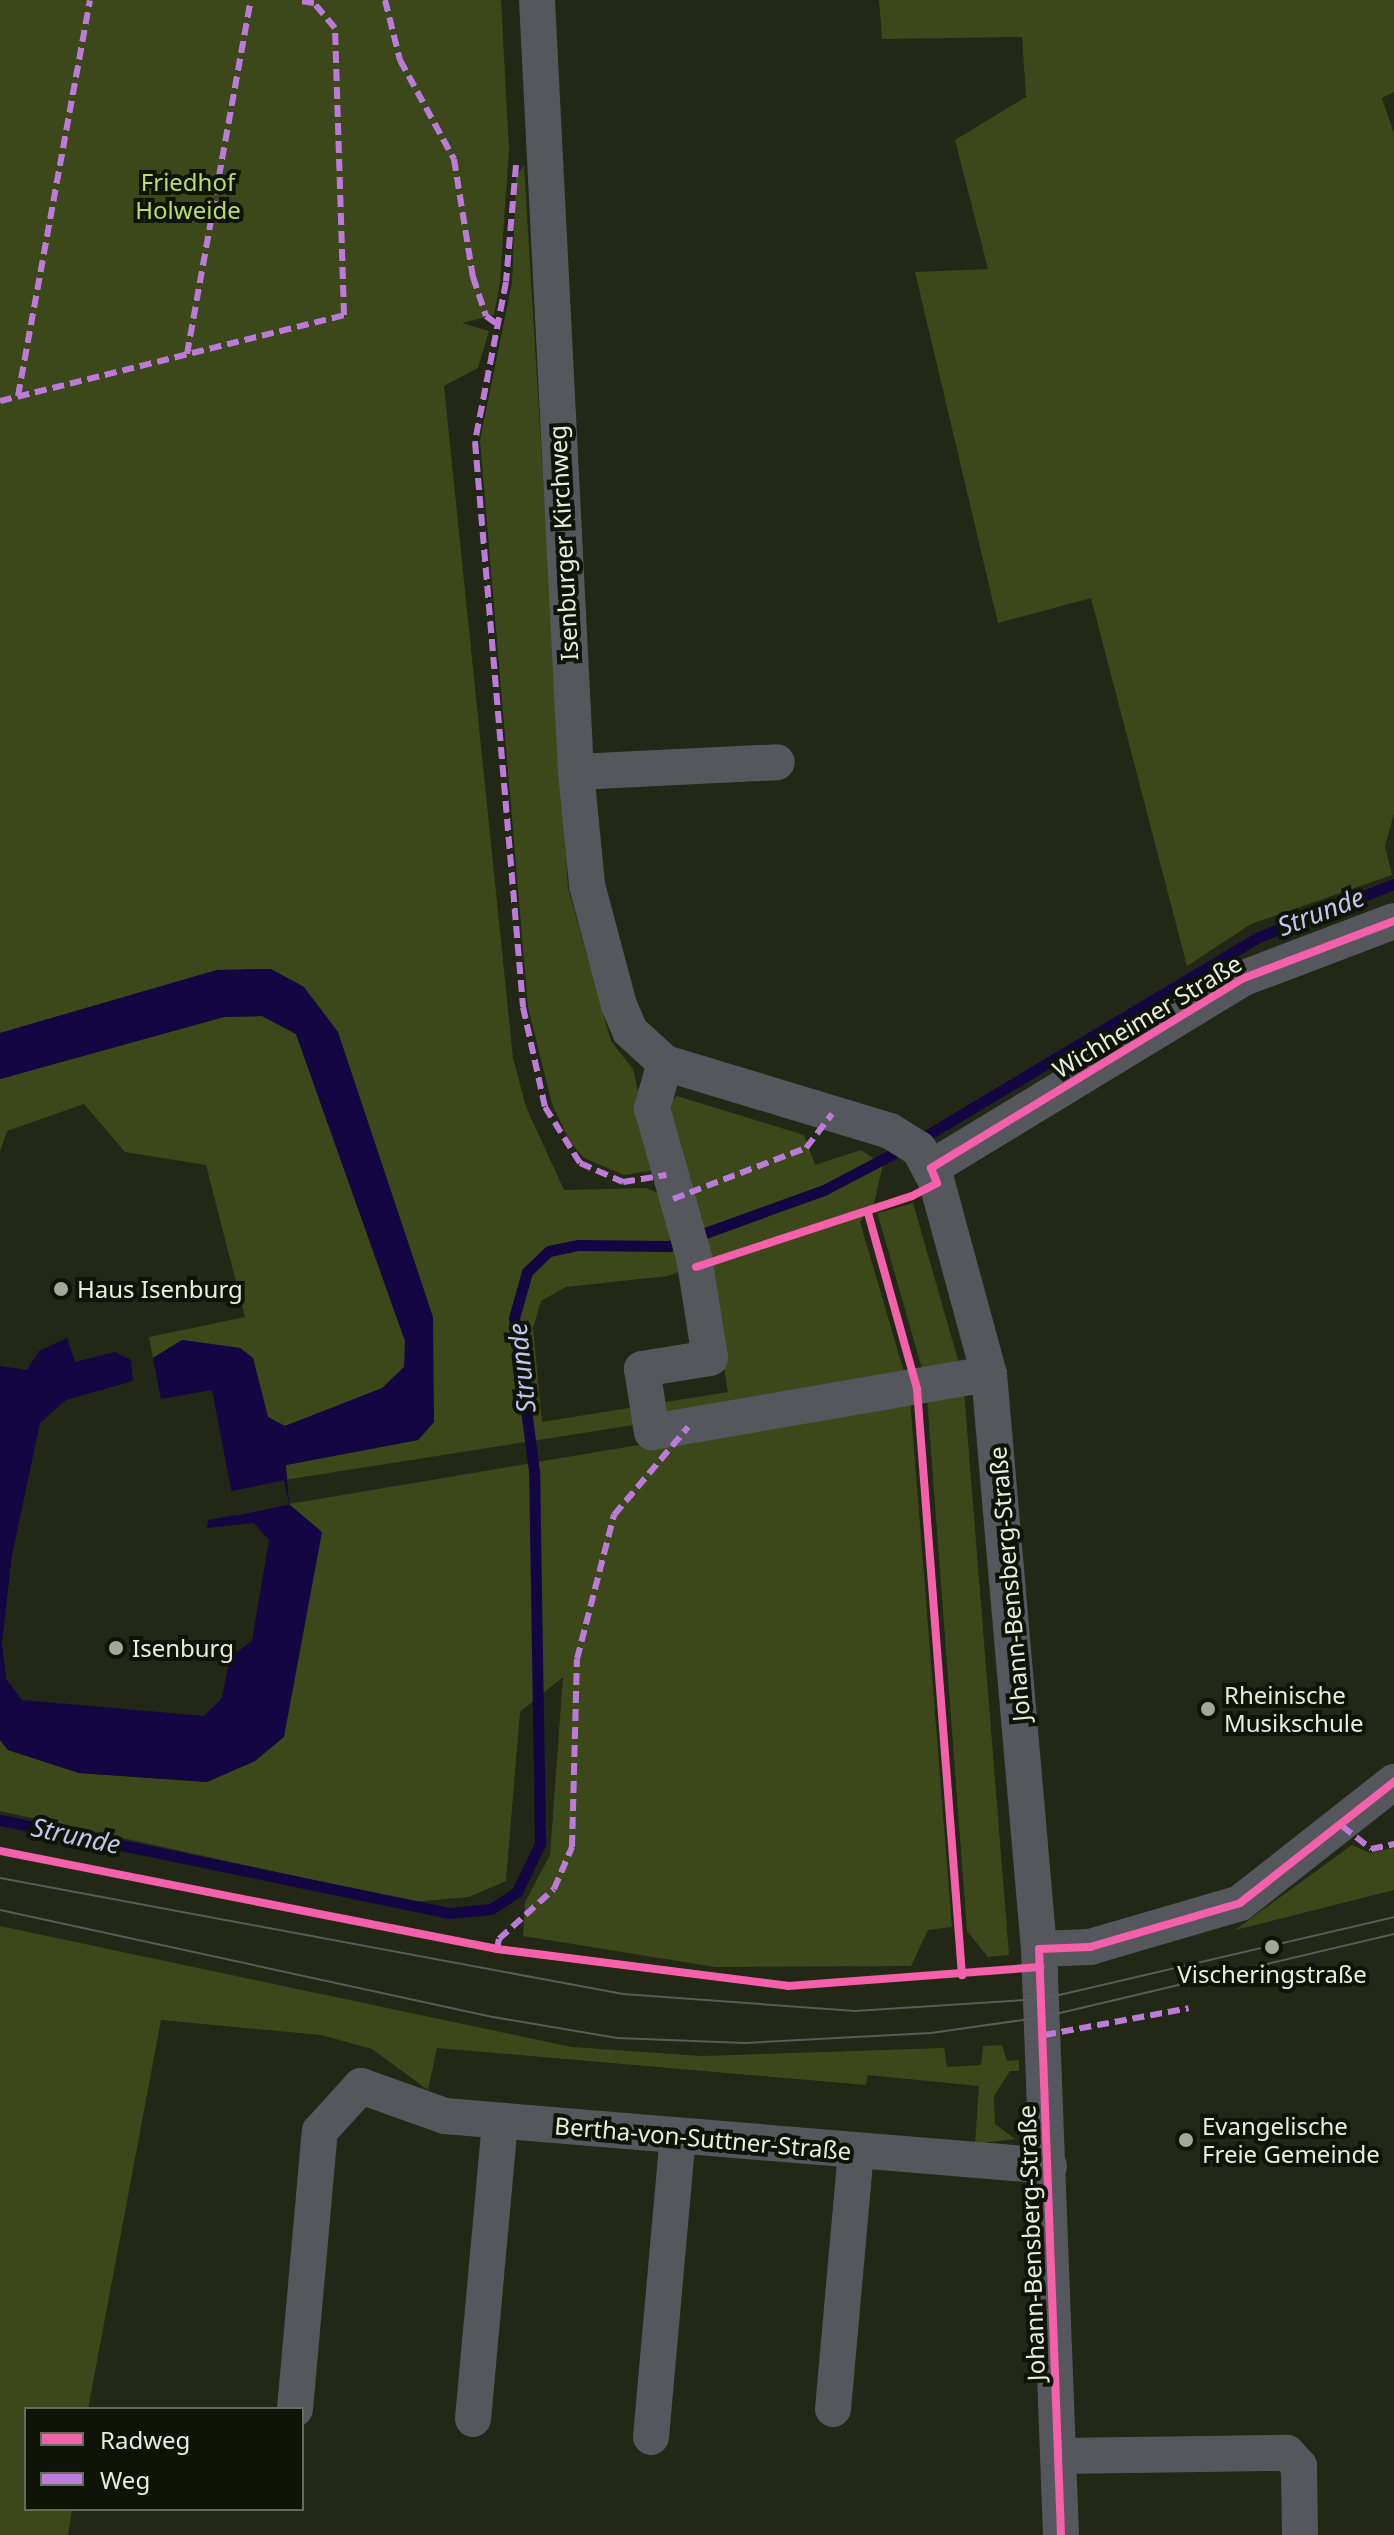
<!DOCTYPE html>
<html>
<head>
<meta charset="utf-8">
<style>
  body { margin:0 }
  #map { position:relative; width:1394px; height:2535px; overflow:hidden; background:#222716; font-family:"Noto Sans",sans-serif }
  div>[style] { position:absolute }
  .green>* { inset:0; background:#3c4819; transform-origin:0 0 }
  .water>* { inset:0; background:#140642 }
  .pier>* { inset:0; background:#222716; transform-origin:0 0 }
  .stream>* { height:11px; margin:-5.5px; padding:0 5.5px; transform-origin:5.5px; border-radius:5.5px; background:#140642 }
  .minor>* { height:36px; margin:-18px; padding:0 18px; transform-origin:18px; border-radius:18px; background:#56575d }
  .tram>* { height:2px; margin:-1px; padding:0 1px; transform-origin:1px; border-radius:1px; background:#595d57 }
  .quiet>* { height:6px; margin-top:-3px; transform-origin:0; background:repeating-linear-gradient(90deg,#bd7bd9 0 12px,transparent 0 18px) }
  .cycleway>* { height:8px; margin:-4px; padding:0 4px; transform-origin:4px; border-radius:4px; background:#f560ab }
  .dots>* { width:22px; height:22px; translate:-50% -50%; box-sizing:border-box; border:4px solid #101408; border-radius:50% }
  span { translate:-50% -50%; white-space:nowrap; text-align:center; line-height:1.15; -webkit-text-stroke:8px #101408; paint-order:stroke }
  .park-label { font-size:24px; color:#bedc6d }
  .street-label { font-size:24px; color:#e8eedc }
  .poi-label { font-size:24px; color:#e8eedc }
  .left { translate:0 -50%; text-align:left }
  .water-label { font-size:26px; color:#c2c5ee; font-style:italic }
  .legend { position:absolute; left:24px; top:2407px; width:280px; height:104px; box-sizing:border-box; background:#101408; border:2px solid #666b5d; margin:0; padding:10px 14px; list-style:none; font-size:24px; color:#e8eedc }
  .legend li { display:flex; align-items:center; gap:16px; height:40px }
  .legend b { width:40px; border:2px solid #666b5d }
</style>
</head>
<body>
<div id="map">
  <div class="green">
    <i style="clip-path:polygon(evenodd,0 0,501px 0,509px 149px,500px 282px,494px 315px,462px 323px,489px 331px,478px 368px,444px 386px,513px 1058px,526px 1107px,564px 1190px,646px 1188px,689px 1206px,662px 1110px,677px 1096px,804px 1135px,815px 1165px,861px 1150px,883px 1165px,874px 1203px,860px 1222px,907px 1382px,284px 1480px,286px 1465px,418px 1440px,434px 1422px,304px 987px,270px 969px,217px 970px,0 1033px,0 0,706px 1261px,728px 1392px,542px 1422px,533px 1328px,541px 1301px,566px 1287px,668px 1276px,706px 1261px)"></i>
    <i style="clip-path:polygon(879px 0,1394px 0,1394px 92px,1382px 98px,1394px 133px,1394px 814px,1385px 846px,1392px 875px,1251px 924px,1187px 966px,1091px 598px,998px 623px,915px 272px,988px 269px,955px 140px,1026px 97px,1022px 37px,882px 39px)"></i>
    <i style="clip-path:polygon(524px 165px,568px 888px,611px 1041px,633px 1069px,656px 1170px,624px 1175px,584px 1158px,570px 1142px,552px 1104px,528px 1007px,480px 440px,512px 283px,516px 177px)"></i>
    <i style="clip-path:polygon(262px 1016px,296px 1034px,405px 1341px,405px 1367px,382px 1389px,285px 1426px,268px 1417px,253px 1358px,240px 1348px,182px 1340px,153px 1358px,149px 1337px,245px 1317px,206px 1165px,125px 1152px,84px 1104px,7px 1131px,0 1151px,0 1079px,224px 1017px)"></i>
    <i style="left:913px;top:1203px;width:177px;height:37px;rotate:74deg"></i>
    <i style="clip-path:polygon(964px 1391px,1009px 1955px,988px 1957px,967px 1931px,927px 1397px)"></i>
    <i style="clip-path:polygon(910px 1399px,952px 1927px,928px 1930px,911px 1966px,715px 1967px,523px 1936px,525px 1902px,550px 1855px,563px 1677px,520px 1712px,506px 1881px,469px 1897px,413px 1902px,0 1811px,0 1740px,8px 1750px,79px 1773px,207px 1782px,255px 1761px,284px 1736px,298px 1631px,289px 1504px)"></i>
    <i style="clip-path:polygon(1352px 1845px,1370px 1853px,1394px 1848px,1394px 1890px,1235px 1930px)"></i>
    <i style="clip-path:polygon(0 1926px,572px 2047px,701px 2056px,944px 2048px,947px 2067px,981px 2065px,983px 2046px,1002px 2045px,1007px 2061px,1019px 2060px,1019px 2071px,1010px 2071px,994px 2096px,995px 2124px,1015px 2139px,975px 2144px,979px 2086px,868px 2075px,866px 2085px,437px 2048px,428px 2090px,372px 2049px,321px 2035px,161px 2020px,88px 2409px,26px 2409px,26px 2509px,72px 2509px,68px 2535px,0 2535px)"></i>
  </div>
  <div class="water">
    <i style="clip-path:polygon(271px 969px,304px 987px,338px 1032px,433px 1317px,434px 1422px,418px 1440px,286px 1465px,289px 1504px,322px 1532px,284px 1737px,255px 1761px,207px 1782px,79px 1773px,8px 1750px,0 1740px,0 1366px,27px 1370px,39px 1351px,67px 1338px,75px 1362px,115px 1352px,131px 1360px,133px 1381px,66px 1400px,40px 1423px,12px 1555px,2px 1642px,6px 1679px,22px 1700px,204px 1716px,222px 1698px,230px 1657px,252px 1641px,269px 1540px,254px 1523px,207px 1528px,208px 1520px,236px 1515px,212px 1390px,161px 1399px,153px 1358px,182px 1340px,240px 1348px,253px 1358px,268px 1417px,285px 1426px,382px 1388px,404px 1367px,405px 1341px,296px 1034px,262px 1016px,224px 1017px,0 1079px,0 1033px,217px 970px)"></i>
  </div>
  <div class="pier">
    <i style="left:284px;top:1480px;width:25px;height:55px;rotate:78deg"></i>
  </div>
  <div class="stream">
    <i style="left:919px;top:1140px;width:393px;rotate:-30.9deg"></i>
    <i style="left:1256px;top:938px;width:148px;rotate:-21.4deg"></i>
    <i style="left:0;top:1820px;width:459px;rotate:11.7deg"></i>
    <i style="left:449px;top:1913px;width:42px;rotate:-5.4deg"></i>
    <i style="left:491px;top:1909px;width:31px;rotate:-33deg"></i>
    <i style="left:517px;top:1892px;width:53px;rotate:-64.4deg"></i>
    <i style="left:540px;top:1844px;width:373px;rotate:-90.9deg"></i>
    <i style="left:534px;top:1471px;width:154px;rotate:-97.4deg"></i>
    <i style="left:514px;top:1318px;width:48px;rotate:-74.2deg"></i>
    <i style="left:527px;top:1272px;width:30px;rotate:-44deg"></i>
    <i style="left:549px;top:1251px;width:30px;rotate:-12deg"></i>
    <i style="left:578px;top:1245px;width:91px;rotate:0.6deg"></i>
    <i style="left:669px;top:1246px;width:165px;rotate:-19.9deg"></i>
    <i style="left:824px;top:1190px;width:90px;rotate:-27.7deg"></i>
  </div>
  <div class="minor">
    <i style="left:537px;top:0;width:773px;rotate:87.11deg"></i>
    <i style="left:576px;top:772px;width:114px;rotate:84.4deg"></i>
    <i style="left:587px;top:885px;width:124px;rotate:75.1deg"></i>
    <i style="left:619px;top:1005px;width:28px;rotate:67deg"></i>
    <i style="left:630px;top:1031px;width:47px;rotate:42.4deg"></i>
    <i style="left:665px;top:1063px;width:235px;rotate:16.8deg"></i>
    <i style="left:890px;top:1131px;width:34px;rotate:32deg"></i>
    <i style="left:919px;top:1149px;width:38px;rotate:62deg"></i>
    <i style="left:937px;top:1183px;width:198px;rotate:74.8deg"></i>
    <i style="left:989px;top:1374px;width:577px;rotate:85.03deg"></i>
    <i style="left:1039px;top:1949px;width:586px;rotate:87.85deg"></i>
    <i style="left:576px;top:772px;width:201px;rotate:-2.8deg"></i>
    <i style="left:665px;top:1063px;width:47px;rotate:106.1deg"></i>
    <i style="left:652px;top:1108px;width:155px;rotate:74.3deg"></i>
    <i style="left:694px;top:1257px;width:102px;rotate:81deg"></i>
    <i style="left:710px;top:1358px;width:69px;rotate:170.8deg"></i>
    <i style="left:642px;top:1369px;width:64px;rotate:81deg"></i>
    <i style="left:652px;top:1432px;width:342px;rotate:-9.8deg"></i>
    <i style="left:931px;top:1168px;width:366px;rotate:-31.3deg"></i>
    <i style="left:1244px;top:978px;width:160px;rotate:-20.8deg"></i>
    <i style="left:1039px;top:1949px;width:51px;rotate:-2.2deg"></i>
    <i style="left:1090px;top:1947px;width:156px;rotate:-16.3deg"></i>
    <i style="left:1240px;top:1903px;width:196px;rotate:-38.2deg"></i>
    <i style="left:295px;top:2409px;width:279px;rotate:-84.9deg"></i>
    <i style="left:320px;top:2131px;width:61px;rotate:-47.7deg"></i>
    <i style="left:361px;top:2086px;width:89px;rotate:19.7deg"></i>
    <i style="left:445px;top:2116px;width:606px;rotate:4.73deg"></i>
    <i style="left:833px;top:2409px;width:258px;rotate:-84.9deg"></i>
    <i style="left:473px;top:2419px;width:299px;rotate:-84.8deg"></i>
    <i style="left:651px;top:2437px;width:302px;rotate:-84.9deg"></i>
    <i style="left:1059px;top:2456px;width:228px;rotate:-0.8deg"></i>
    <i style="left:1287px;top:2453px;width:18px;rotate:47deg"></i>
    <i style="left:1299px;top:2466px;width:69px;rotate:89.2deg"></i>
  </div>
  <div class="tram">
    <i style="left:0;top:1878px;width:634px;rotate:10.55deg"></i>
    <i style="left:623px;top:1994px;width:233px;rotate:4.2deg"></i>
    <i style="left:855px;top:2011px;width:187px;rotate:-3.7deg"></i>
    <i style="left:1042px;top:1999px;width:361px;rotate:-13.1deg"></i>
    <i style="left:0;top:1910px;width:504px;rotate:12.25deg"></i>
    <i style="left:493px;top:2017px;width:126px;rotate:9.6deg"></i>
    <i style="left:617px;top:2038px;width:128px;rotate:2.2deg"></i>
    <i style="left:745px;top:2043px;width:186px;rotate:-3.1deg"></i>
    <i style="left:931px;top:2033px;width:113px;rotate:-8.1deg"></i>
    <i style="left:1043px;top:2017px;width:361px;rotate:-13.3deg"></i>
  </div>
  <div class="quiet">
    <i style="left:385px;top:0;width:62px;rotate:76deg"></i>
    <i style="left:400px;top:60px;width:113px;rotate:61.4deg"></i>
    <i style="left:454px;top:159px;width:120px;rotate:80.9deg"></i>
    <i style="left:473px;top:277px;width:41px;rotate:71.6deg"></i>
    <i style="left:486px;top:316px;width:14px;rotate:36deg"></i>
    <i style="left:516px;top:165px;width:117px;rotate:94.9deg"></i>
    <i style="left:506px;top:282px;width:163px;rotate:101deg"></i>
    <i style="left:475px;top:442px;width:567px;rotate:85.14deg"></i>
    <i style="left:523px;top:1007px;width:102px;rotate:77.6deg"></i>
    <i style="left:545px;top:1107px;width:66px;rotate:58deg"></i>
    <i style="left:580px;top:1163px;width:47px;rotate:23.8deg"></i>
    <i style="left:623px;top:1182px;width:44px;rotate:-9.2deg"></i>
    <i style="left:187px;top:354px;width:360px;rotate:-79.8deg"></i>
    <i style="left:18px;top:396px;width:402px;rotate:-79.7deg"></i>
    <i style="left:0;top:401px;width:355px;rotate:-14deg"></i>
    <i style="left:344px;top:315px;width:287px;rotate:-91.8deg"></i>
    <i style="left:335px;top:28px;width:33px;rotate:-130deg"></i>
    <i style="left:314px;top:3px;width:18px;rotate:-171deg"></i>
    <i style="left:673px;top:1199px;width:142px;rotate:-21deg"></i>
    <i style="left:806px;top:1148px;width:43px;rotate:-52.6deg"></i>
    <i style="left:1342px;top:1826px;width:37px;rotate:38deg"></i>
    <i style="left:1371px;top:1849px;width:24px;rotate:-12deg"></i>
    <i style="left:497px;top:1949px;width:10px;rotate:-79deg"></i>
    <i style="left:499px;top:1939px;width:74px;rotate:-42.3deg"></i>
    <i style="left:554px;top:1889px;width:46px;rotate:-66.8deg"></i>
    <i style="left:572px;top:1847px;width:188px;rotate:-88.5deg"></i>
    <i style="left:577px;top:1659px;width:149px;rotate:-75.6deg"></i>
    <i style="left:614px;top:1515px;width:115px;rotate:-49.9deg"></i>
    <i style="left:1044px;top:2035px;width:147px;rotate:-10.5deg"></i>
  </div>
  <div class="cycleway">
    <i style="left:868px;top:1213px;width:183px;rotate:74.4deg"></i>
    <i style="left:917px;top:1389px;width:588px;rotate:85.61deg"></i>
    <i style="left:696px;top:1267px;width:227px;rotate:-18.2deg"></i>
    <i style="left:912px;top:1196px;width:28px;rotate:-27deg"></i>
    <i style="left:937px;top:1183px;width:16px;rotate:-112deg"></i>
    <i style="left:931px;top:1168px;width:366px;rotate:-31.3deg"></i>
    <i style="left:1244px;top:978px;width:160px;rotate:-20.8deg"></i>
    <i style="left:0;top:1851px;width:507px;rotate:11.15deg"></i>
    <i style="left:497px;top:1949px;width:293px;rotate:7.2deg"></i>
    <i style="left:788px;top:1986px;width:253px;rotate:-4.3deg"></i>
    <i style="left:1061px;top:2535px;width:586px;rotate:-92.15deg"></i>
    <i style="left:1039px;top:1949px;width:51px;rotate:-2.2deg"></i>
    <i style="left:1090px;top:1947px;width:156px;rotate:-16.3deg"></i>
    <i style="left:1240px;top:1903px;width:196px;rotate:-38.2deg"></i>
  </div>
  <div class="dots">
    <i style="left:61px;top:1289px;background:#a3a897"></i>
    <i style="left:116px;top:1648px;background:#a3a897"></i>
    <i style="left:1208px;top:1709px;background:#a3a897"></i>
    <i style="left:1272px;top:1947px;background:#a3a897"></i>
    <i style="left:1186px;top:2140px;background:#a3a897"></i>
  </div>
  <div class="park-label">
    <span style="left:188px;top:196px">Friedhof<br>Holweide</span>
  </div>
  <div class="street-label">
    <span style="left:563px;top:543px;rotate:-93deg">Isenburger Kirchweg</span>
    <span style="left:1147px;top:1016px;rotate:-31deg">Wichheimer Straße</span>
    <span style="left:1009px;top:1584px;rotate:-95deg">Johann-Bensberg-Straße</span>
    <span style="left:703px;top:2138px;rotate:5deg">Bertha-von-Suttner-Straße</span>
    <span style="left:1031px;top:2243px;rotate:-92deg">Johann-Bensberg-Straße</span>
  </div>
  <div class="poi-label">
    <span class="left" style="left:77px;top:1289px">Haus Isenburg</span>
    <span class="left" style="left:132px;top:1648px">Isenburg</span>
    <span class="left" style="left:1224px;top:1709px">Rheinische<br>Musikschule</span>
    <span style="left:1272px;top:1974px">Vischeringstraße</span>
    <span class="left" style="left:1202px;top:2140px">Evangelische<br>Freie Gemeinde</span>
  </div>
  <div class="water-label">
    <span style="left:1321px;top:912px;rotate:-21deg">Strunde</span>
    <span style="left:522px;top:1368px;rotate:-96deg">Strunde</span>
    <span style="left:76px;top:1836px;rotate:12deg">Strunde</span>
  </div>
  <ul class="legend">
  <li><b style="height:10px;background:#f560ab"></b>Radweg</li>
  <li><b style="height:10px;background:#bd7bd9"></b>Weg</li>
  </ul>
</div>
</body>
</html>
